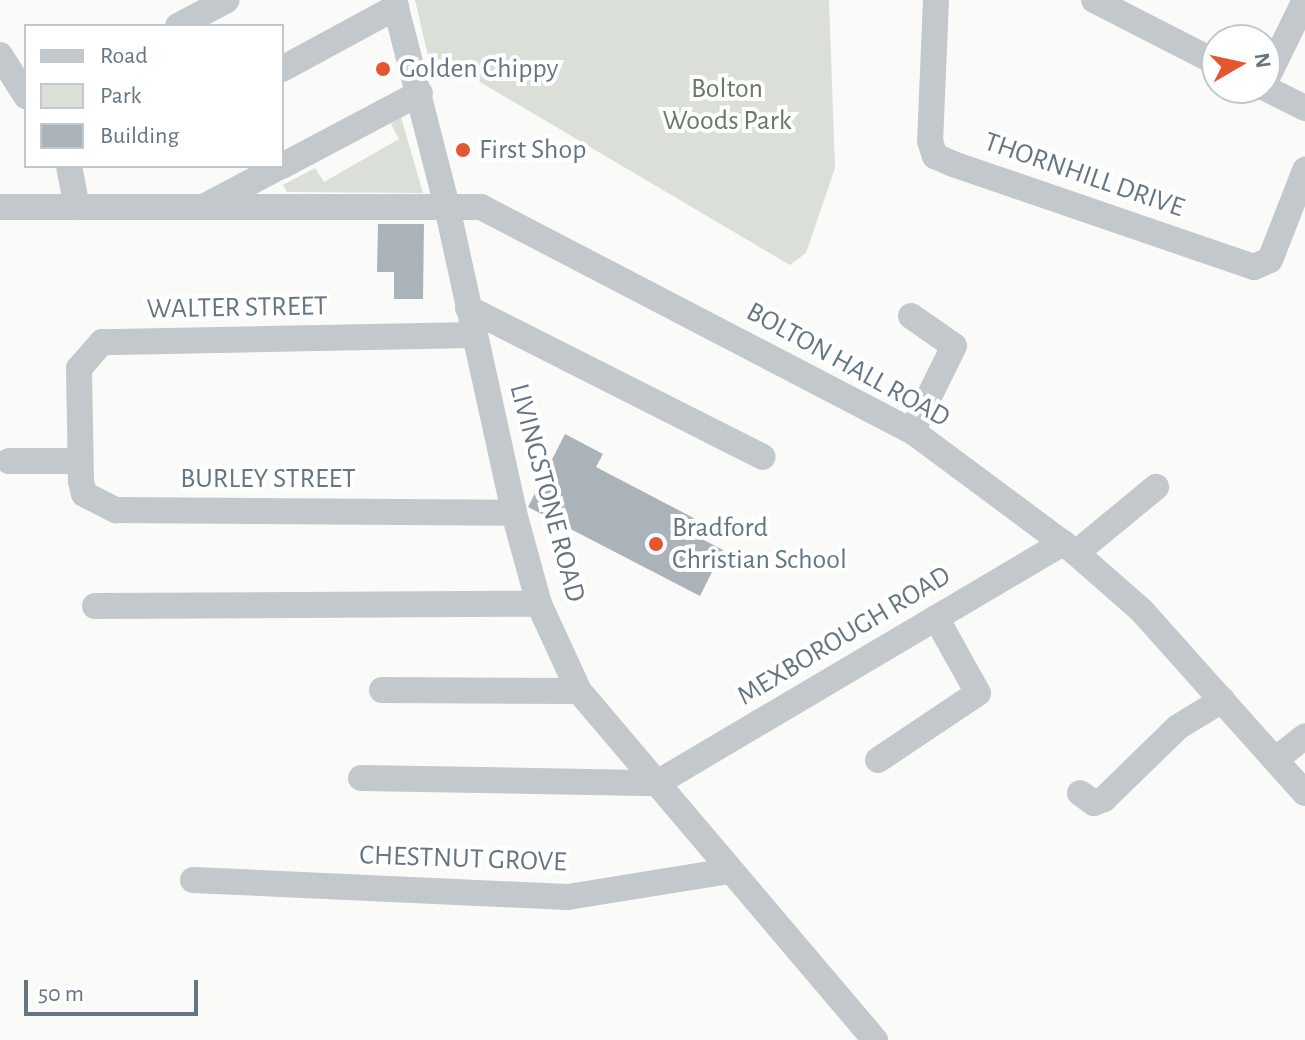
<!DOCTYPE html>
<html>
<head>
<meta charset="utf-8">
<style>
  body { margin:0 }
  #map { position:relative; width:1305px; height:1040px; overflow:hidden; background:#fafaf8; font-family:"Alegreya Sans",sans-serif }
  div>[style] { position:absolute }
  .green>* { inset:0; background:#dadfd7 }
  .building>* { inset:0; background:#aab3b9 }
  .minor>* { height:26px; margin:-13px; padding:0 13px; transform-origin:13px; border-radius:13px; background:#c3c8cc }
  .dots>* { width:22px; height:22px; translate:-50% -50%; box-sizing:border-box; border:4px solid #fff; border-radius:50% }
  span { translate:-50% -50%; white-space:nowrap; text-align:center; line-height:1.15; -webkit-text-stroke:8px #fff; paint-order:stroke }
  .poi-label { font-size:28px; color:#657683 }
  .left { translate:0 -50%; text-align:left }
  .park-label { font-size:28px; color:#687a64 }
  .street-label { font-size:28px; color:#657683 }
  .legend { position:absolute; left:24px; top:24px; width:260px; height:144px; box-sizing:border-box; background:#fff; border:2px solid #c1c8cd; margin:0; padding:10px 14px; list-style:none; font-size:24px; color:#657683 }
  .legend li { display:flex; align-items:center; gap:16px; height:40px }
  .legend b { width:40px; border:2px solid #c1c8cd }
  .north { position:absolute; left:1201px; top:24px; width:80px; height:80px; box-sizing:border-box; background:#fff; border:2px solid #c1c8cd; border-radius:50%; rotate:81deg; font-size:22px; font-weight:700; line-height:32px; text-align:center; color:#657683 }
  .north::after { content:''; display:block; margin:auto; width:28px; height:36px; background:#e4572e; clip-path:polygon(50% 0,100% 100%,50% 72%,0 100%) }
  .scale { position:absolute; left:24px; top:980px; width:174px; height:36px; box-sizing:border-box; border:4px solid #657683; border-top:0; padding-left:10px; font-size:24px; line-height:28px; white-space:nowrap; color:#657683; -webkit-text-stroke:6px #fff; paint-order:stroke }
</style>
</head>
<body>
<div id="map">
  <div class="green">
    <i style="clip-path:polygon(415px 0,829px 0,835px 168px,806px 253px,790px 265px,441px 59px,429px 60px)"></i>
    <i style="clip-path:polygon(401px 117px,423px 193px,287px 192px,283px 185px,315px 168px,324px 182px,399px 139px,391px 124px)"></i>
  </div>
  <div class="building">
    <i style="clip-path:polygon(378px 224px,424px 224px,423px 299px,394px 299px,394px 272px,377px 272px)"></i>
    <i style="clip-path:polygon(565px 434px,603px 454px,596px 467px,709px 526px,702px 539px,723px 550px,700px 596px,528px 507px)"></i>
  </div>
  <div class="minor">
    <i style="left:394px;top:0;width:214px;rotate:75.6deg"></i>
    <i style="left:447px;top:207px;width:313px;rotate:77.6deg"></i>
    <i style="left:514px;top:513px;width:94px;rotate:74.6deg"></i>
    <i style="left:539px;top:604px;width:96px;rotate:65.3deg"></i>
    <i style="left:579px;top:691px;width:458px;rotate:49.7deg"></i>
    <i style="left:936px;top:0;width:141px;rotate:92.4deg"></i>
    <i style="left:930px;top:141px;width:16px;rotate:72deg"></i>
    <i style="left:935px;top:156px;width:20px;rotate:24deg"></i>
    <i style="left:953px;top:164px;width:318px;rotate:18.9deg"></i>
    <i style="left:1254px;top:267px;width:17px;rotate:-24deg"></i>
    <i style="left:1270px;top:260px;width:97px;rotate:-68.7deg"></i>
    <i style="left:1094px;top:0;width:138px;rotate:27.1deg"></i>
    <i style="left:178px;top:26px;width:55px;rotate:-28deg"></i>
    <i style="left:0;top:55px;width:49px;rotate:57.6deg"></i>
    <i style="left:282px;top:69px;width:130px;rotate:-28.5deg"></i>
    <i style="left:1265px;top:82px;width:91px;rotate:-64deg"></i>
    <i style="left:1265px;top:88px;width:45px;rotate:26.6deg"></i>
    <i style="left:69px;top:166px;width:42px;rotate:79deg"></i>
    <i style="left:282px;top:166px;width:156px;rotate:-27.9deg"></i>
    <i style="left:207px;top:205px;width:84px;rotate:-27.8deg"></i>
    <i style="left:0;top:207px;width:481px"></i>
    <i style="left:481px;top:207px;width:486px;rotate:27.5deg"></i>
    <i style="left:912px;top:431px;width:204px;rotate:36.6deg"></i>
    <i style="left:1076px;top:553px;width:88px;rotate:41.3deg"></i>
    <i style="left:1142px;top:611px;width:244px;rotate:48.2deg"></i>
    <i style="left:468px;top:308px;width:330px;rotate:26.8deg"></i>
    <i style="left:911px;top:316px;width:52px;rotate:34.9deg"></i>
    <i style="left:954px;top:346px;width:95px;rotate:116.3deg"></i>
    <i style="left:474px;top:335px;width:372px;rotate:178.9deg"></i>
    <i style="left:102px;top:342px;width:35px;rotate:131deg"></i>
    <i style="left:79px;top:368px;width:113px;rotate:89deg"></i>
    <i style="left:81px;top:481px;width:13px;rotate:77deg"></i>
    <i style="left:84px;top:494px;width:36px;rotate:27deg"></i>
    <i style="left:116px;top:510px;width:398px;rotate:0.4deg"></i>
    <i style="left:9px;top:461px;width:71px"></i>
    <i style="left:1076px;top:553px;width:104px;rotate:-39.5deg"></i>
    <i style="left:95px;top:606px;width:444px;rotate:-0.3deg"></i>
    <i style="left:382px;top:690px;width:197px;rotate:0.3deg"></i>
    <i style="left:1276px;top:759px;width:37px;rotate:-38deg"></i>
    <i style="left:878px;top:760px;width:120px;rotate:-33.8deg"></i>
    <i style="left:978px;top:693px;width:86px;rotate:-119.2deg"></i>
    <i style="left:361px;top:778px;width:296px;rotate:1deg"></i>
    <i style="left:657px;top:783px;width:472px;rotate:-30.6deg"></i>
    <i style="left:1080px;top:793px;width:17px;rotate:36deg"></i>
    <i style="left:1094px;top:803px;width:11px;rotate:-22deg"></i>
    <i style="left:1104px;top:799px;width:103px;rotate:-44.2deg"></i>
    <i style="left:1178px;top:727px;width:52px;rotate:-31.5deg"></i>
    <i style="left:193px;top:880px;width:375px;rotate:2.6deg"></i>
    <i style="left:568px;top:897px;width:162px;rotate:-9.2deg"></i>
  </div>
  <div class="dots">
    <i style="left:383px;top:69px;background:#e4572e"></i>
    <i style="left:463px;top:150px;background:#e4572e"></i>
    <i style="left:656px;top:544px;background:#e4572e"></i>
  </div>
  <div class="poi-label">
    <span class="left" style="left:399px;top:69px">Golden Chippy</span>
    <span class="left" style="left:479px;top:150px">First Shop</span>
    <span class="left" style="left:672px;top:544px">Bradford<br>Christian School</span>
  </div>
  <div class="park-label">
    <span style="left:727px;top:105px">Bolton<br>Woods Park</span>
  </div>
  <div class="street-label">
    <span style="left:1084px;top:175px;rotate:19deg">THORNHILL DRIVE</span>
    <span style="left:237px;top:308px;rotate:-1deg">WALTER STREET</span>
    <span style="left:848px;top:365px;rotate:29deg">BOLTON HALL ROAD</span>
    <span style="left:268px;top:479px">BURLEY STREET</span>
    <span style="left:547px;top:493px;rotate:75deg">LIVINGSTONE ROAD</span>
    <span style="left:844px;top:636px;rotate:-31deg">MEXBOROUGH ROAD</span>
    <span style="left:463px;top:859px;rotate:2deg">CHESTNUT GROVE</span>
  </div>
  <ul class="legend">
  <li><b style="height:10px;background:#c3c8cc"></b>Road</li>
  <li><b style="height:22px;background:#dadfd7"></b>Park</li>
  <li><b style="height:22px;background:#aab3b9"></b>Building</li>
  </ul>
  <div class="north">N</div>
  <div class="scale">50 m</div>
</div>
</body>
</html>
